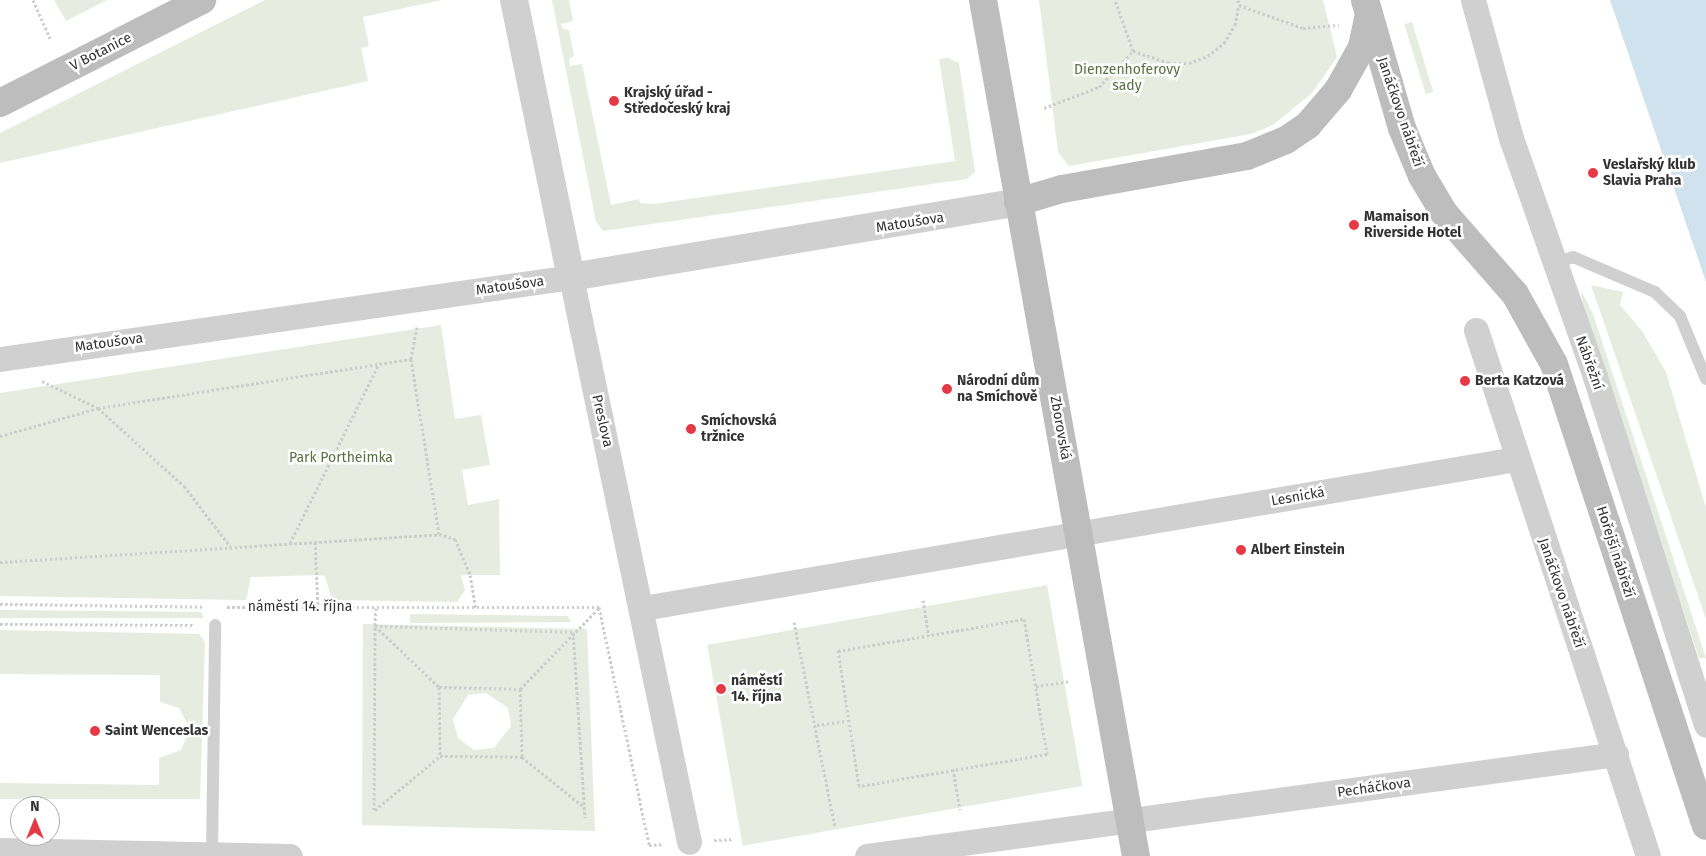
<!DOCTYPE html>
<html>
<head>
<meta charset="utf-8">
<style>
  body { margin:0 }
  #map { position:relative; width:1706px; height:856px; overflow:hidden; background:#fff; font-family:"Fira Sans",sans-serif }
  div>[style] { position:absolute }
  .green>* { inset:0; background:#e6ecdf; transform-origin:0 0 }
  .water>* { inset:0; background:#cfe2ee }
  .path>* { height:3px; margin-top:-1.5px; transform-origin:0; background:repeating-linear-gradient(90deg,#cdcdcd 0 2.5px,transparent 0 5px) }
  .service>* { height:12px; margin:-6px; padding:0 6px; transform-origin:6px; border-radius:6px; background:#d0d0d0 }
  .minor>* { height:25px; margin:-12.5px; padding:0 12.5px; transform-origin:12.5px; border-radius:12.5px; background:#d0d0d0 }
  .tertiary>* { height:28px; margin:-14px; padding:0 14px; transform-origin:14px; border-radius:14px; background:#d0d0d0 }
  .secondary>* { height:28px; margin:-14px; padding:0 14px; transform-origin:14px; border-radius:14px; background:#bdbdbd }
  .dots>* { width:14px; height:14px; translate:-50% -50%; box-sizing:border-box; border:2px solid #fff; border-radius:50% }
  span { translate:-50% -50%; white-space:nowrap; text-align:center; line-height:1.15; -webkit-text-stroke:5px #fff; paint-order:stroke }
  .street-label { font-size:14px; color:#333 }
  .park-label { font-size:14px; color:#56703f }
  .poi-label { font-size:14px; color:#333; font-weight:700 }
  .left { translate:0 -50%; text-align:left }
  .north { position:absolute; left:10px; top:796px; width:50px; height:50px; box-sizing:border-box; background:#fff; border:1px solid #adadad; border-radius:50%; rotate:0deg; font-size:14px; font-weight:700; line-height:20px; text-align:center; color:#333 }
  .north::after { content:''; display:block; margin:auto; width:18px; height:22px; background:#e63946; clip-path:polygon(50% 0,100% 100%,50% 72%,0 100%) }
</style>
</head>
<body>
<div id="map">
  <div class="green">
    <i style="clip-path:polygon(54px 0,107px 0,66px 21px)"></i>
    <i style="clip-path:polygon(265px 0,442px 0,363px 17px,369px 46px,361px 48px,368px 81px,0 163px,0 133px)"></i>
    <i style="clip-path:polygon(552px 0,569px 0,573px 21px,561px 24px,563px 29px,569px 30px,574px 56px,569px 59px,570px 66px,582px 64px,611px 205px,639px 199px,640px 203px,654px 204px,955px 161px,939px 59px,948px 58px,959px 63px,975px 172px,967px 179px,603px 231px,596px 222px)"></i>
    <i style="clip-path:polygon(1039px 0,1323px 0,1337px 57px,1312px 93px,1273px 125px,1251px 134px,1069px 166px,1058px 152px)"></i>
    <i style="left:1412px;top:22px;width:73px;height:8px;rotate:73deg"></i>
    <i style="clip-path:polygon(1591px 285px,1623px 292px,1620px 305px,1642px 331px,1666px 372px,1706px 508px,1706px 619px)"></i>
    <i style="clip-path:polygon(1581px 290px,1593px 314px,1706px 658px,1699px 658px,1583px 310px)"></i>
    <i style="clip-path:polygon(441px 325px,455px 419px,481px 415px,490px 465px,462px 470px,468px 505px,499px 499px,500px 575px,461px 575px,465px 590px,457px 602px,332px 600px,325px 576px,317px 575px,251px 577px,246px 600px,0 596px,0 393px)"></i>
    <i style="left:1047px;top:585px;width:204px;height:345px;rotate:80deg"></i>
    <i style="clip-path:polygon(0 610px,201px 612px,204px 618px,0 618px)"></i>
    <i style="clip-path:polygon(410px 614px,568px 616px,571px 622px,410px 623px)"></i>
    <i style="clip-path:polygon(evenodd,363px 624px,587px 629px,595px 831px,362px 825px,363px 624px,486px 693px,508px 708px,511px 726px,494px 748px,474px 750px,458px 738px,453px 719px,468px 695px,486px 693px)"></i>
    <i style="clip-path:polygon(0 630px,199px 634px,205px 642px,200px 799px,0 799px,0 783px,159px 785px,159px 758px,181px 750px,190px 729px,179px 708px,160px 702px,160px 675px,0 674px)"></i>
  </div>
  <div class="water">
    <i style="clip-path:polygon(1610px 0,1706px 0,1706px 282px)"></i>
  </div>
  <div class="path">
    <i style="left:33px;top:0;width:42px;rotate:65.9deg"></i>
    <i style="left:1238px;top:0;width:5px;rotate:79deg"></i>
    <i style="left:1239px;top:5px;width:68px;rotate:19.8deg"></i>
    <i style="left:1303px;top:28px;width:36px;rotate:-5deg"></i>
    <i style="left:1133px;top:51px;width:38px;rotate:18deg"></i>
    <i style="left:1169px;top:63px;width:20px"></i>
    <i style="left:1189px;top:63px;width:20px;rotate:-20deg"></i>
    <i style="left:1208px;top:56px;width:21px;rotate:-39deg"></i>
    <i style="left:1224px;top:43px;width:21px;rotate:-59deg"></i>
    <i style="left:1235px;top:25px;width:20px;rotate:-79deg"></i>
    <i style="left:1044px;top:108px;width:59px;rotate:-20.9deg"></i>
    <i style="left:1099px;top:87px;width:50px;rotate:-46.6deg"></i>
    <i style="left:1133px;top:51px;width:54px;rotate:-109.4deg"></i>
    <i style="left:417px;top:327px;width:33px;rotate:101deg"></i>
    <i style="left:411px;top:359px;width:177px;rotate:80.9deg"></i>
    <i style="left:439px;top:534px;width:17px;rotate:17deg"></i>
    <i style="left:455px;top:539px;width:39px;rotate:67deg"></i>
    <i style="left:470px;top:575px;width:35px;rotate:80deg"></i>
    <i style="left:42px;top:381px;width:62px;rotate:25.7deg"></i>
    <i style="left:98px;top:408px;width:116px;rotate:42.2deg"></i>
    <i style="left:184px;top:486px;width:76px;rotate:52.5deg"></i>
    <i style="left:0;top:436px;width:102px;rotate:-15.9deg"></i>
    <i style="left:98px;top:408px;width:317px;rotate:-8.9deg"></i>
    <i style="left:315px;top:542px;width:66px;rotate:87.4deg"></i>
    <i style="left:290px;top:543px;width:200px;rotate:-63.6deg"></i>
    <i style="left:0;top:562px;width:440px;rotate:-3.6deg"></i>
    <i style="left:923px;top:600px;width:36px;rotate:81deg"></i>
    <i style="left:0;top:604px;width:204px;rotate:0.8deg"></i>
    <i style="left:227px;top:607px;width:372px"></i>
    <i style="left:599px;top:607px;width:243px;rotate:78.1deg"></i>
    <i style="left:649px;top:845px;width:14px;rotate:-4deg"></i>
    <i style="left:376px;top:608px;width:18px;rotate:93deg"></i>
    <i style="left:375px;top:626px;width:88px;rotate:43.6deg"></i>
    <i style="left:439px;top:687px;width:69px;rotate:89.2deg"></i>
    <i style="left:1024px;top:619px;width:137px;rotate:80.3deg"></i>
    <i style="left:1047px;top:754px;width:191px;rotate:170.3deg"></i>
    <i style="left:859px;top:786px;width:137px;rotate:-98.8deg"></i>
    <i style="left:838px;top:651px;width:189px;rotate:-9.8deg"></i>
    <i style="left:794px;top:622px;width:209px;rotate:78.7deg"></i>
    <i style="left:0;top:624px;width:193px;rotate:0.3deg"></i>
    <i style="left:1036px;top:686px;width:35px;rotate:-8deg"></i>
    <i style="left:439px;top:687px;width:81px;rotate:1.4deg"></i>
    <i style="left:520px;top:689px;width:113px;rotate:-45.7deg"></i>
    <i style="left:520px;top:689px;width:68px;rotate:88.3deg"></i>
    <i style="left:522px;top:757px;width:80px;rotate:38.9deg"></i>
    <i style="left:817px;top:725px;width:30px;rotate:-8deg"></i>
    <i style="left:953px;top:769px;width:41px;rotate:80.1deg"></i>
    <i style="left:374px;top:810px;width:184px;rotate:-89.7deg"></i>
    <i style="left:375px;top:626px;width:198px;rotate:1.7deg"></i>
    <i style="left:573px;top:632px;width:186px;rotate:86.3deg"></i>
    <i style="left:375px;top:810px;width:85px;rotate:-39.7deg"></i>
    <i style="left:440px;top:756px;width:82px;rotate:0.7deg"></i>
    <i style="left:714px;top:840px;width:20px;rotate:-3deg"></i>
  </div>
  <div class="service">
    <i style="left:1552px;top:264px;width:22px;rotate:-18deg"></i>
    <i style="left:1573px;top:257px;width:89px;rotate:23.1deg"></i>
    <i style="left:1655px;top:292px;width:35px;rotate:44deg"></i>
    <i style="left:1680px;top:316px;width:68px;rotate:67.6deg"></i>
    <i style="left:212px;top:854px;width:229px;rotate:-89.2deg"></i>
  </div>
  <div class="minor">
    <i style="left:1473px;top:0;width:143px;rotate:74.6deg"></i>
    <i style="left:1511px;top:138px;width:253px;rotate:70.6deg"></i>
    <i style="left:1595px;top:377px;width:365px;rotate:72.3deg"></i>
    <i style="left:1476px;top:330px;width:553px;rotate:71.89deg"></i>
    <i style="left:0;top:359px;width:577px;rotate:-8.17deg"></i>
    <i style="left:571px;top:277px;width:577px;rotate:78.2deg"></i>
    <i style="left:643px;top:608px;width:886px;rotate:-9.69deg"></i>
    <i style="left:0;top:850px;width:290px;rotate:1.2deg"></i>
    <i style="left:867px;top:856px;width:756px;rotate:-7.75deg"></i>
  </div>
  <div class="tertiary">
    <i style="left:514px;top:0;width:283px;rotate:78.4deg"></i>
    <i style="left:571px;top:277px;width:453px;rotate:-9.5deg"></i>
  </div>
  <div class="secondary">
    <i style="left:983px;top:0;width:870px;rotate:79.87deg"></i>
    <i style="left:1365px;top:0;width:133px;rotate:73.9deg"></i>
    <i style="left:1402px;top:128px;width:52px;rotate:67.4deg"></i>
    <i style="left:1422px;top:176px;width:43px;rotate:59.3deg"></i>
    <i style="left:1444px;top:213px;width:108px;rotate:48.8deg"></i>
    <i style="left:1515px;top:294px;width:80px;rotate:60.9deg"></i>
    <i style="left:1554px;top:364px;width:486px;rotate:71.8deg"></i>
    <i style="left:0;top:103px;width:227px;rotate:-27deg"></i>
    <i style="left:1018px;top:202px;width:46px;rotate:-16.5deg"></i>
    <i style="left:1062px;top:189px;width:188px;rotate:-10.1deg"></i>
    <i style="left:1247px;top:156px;width:42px;rotate:-22.3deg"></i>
    <i style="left:1286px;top:140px;width:27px;rotate:-34deg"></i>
    <i style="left:1308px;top:125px;width:46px;rotate:-49.4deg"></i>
    <i style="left:1338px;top:90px;width:49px;rotate:-60.8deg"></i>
    <i style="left:1362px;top:47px;width:33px;rotate:-78deg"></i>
  </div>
  <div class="dots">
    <i style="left:614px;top:101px;background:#e63946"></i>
    <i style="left:1593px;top:173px;background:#e63946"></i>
    <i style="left:1354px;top:225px;background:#e63946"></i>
    <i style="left:1465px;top:381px;background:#e63946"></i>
    <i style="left:947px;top:389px;background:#e63946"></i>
    <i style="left:691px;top:429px;background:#e63946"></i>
    <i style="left:1241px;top:550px;background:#e63946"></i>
    <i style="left:721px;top:689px;background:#e63946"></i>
    <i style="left:95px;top:731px;background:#e63946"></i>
  </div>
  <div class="street-label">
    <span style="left:101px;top:52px;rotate:-27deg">V Botanice</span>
    <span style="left:1400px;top:112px;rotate:71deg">Janáčkovo nábřeží</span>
    <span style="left:910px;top:223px;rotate:-9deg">Matoušova</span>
    <span style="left:510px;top:286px;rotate:-8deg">Matoušova</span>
    <span style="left:109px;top:343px;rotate:-8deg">Matoušova</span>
    <span style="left:1589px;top:363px;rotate:70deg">Nábřežní</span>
    <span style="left:602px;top:421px;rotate:77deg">Preslova</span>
    <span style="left:1060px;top:428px;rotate:80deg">Zborovská</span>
    <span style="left:1298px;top:497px;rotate:-10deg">Lesnická</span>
    <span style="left:1615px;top:552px;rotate:72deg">Hořejší nábřeží</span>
    <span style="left:1561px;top:593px;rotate:71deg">Janáčkovo nábřeží</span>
    <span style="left:300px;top:607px">náměstí 14. října</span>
    <span style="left:1374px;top:788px;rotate:-8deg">Pecháčkova</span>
  </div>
  <div class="park-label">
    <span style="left:1127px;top:78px">Dienzenhoferovy<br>sady</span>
    <span style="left:341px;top:458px">Park Portheimka</span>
  </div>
  <div class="poi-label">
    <span class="left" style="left:624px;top:101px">Krajský úřad -<br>Středočeský kraj</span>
    <span class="left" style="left:1603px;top:173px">Veslařský klub<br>Slavia Praha</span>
    <span class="left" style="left:1364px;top:225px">Mamaison<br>Riverside Hotel</span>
    <span class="left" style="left:957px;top:389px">Národní dům<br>na Smíchově</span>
    <span class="left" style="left:1475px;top:381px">Berta Katzová</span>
    <span class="left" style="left:701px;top:429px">Smíchovská<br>tržnice</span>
    <span class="left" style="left:1251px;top:550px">Albert Einstein</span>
    <span class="left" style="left:731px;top:689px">náměstí<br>14. října</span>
    <span class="left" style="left:105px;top:731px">Saint Wenceslas</span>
  </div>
  <div class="north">N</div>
</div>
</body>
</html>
